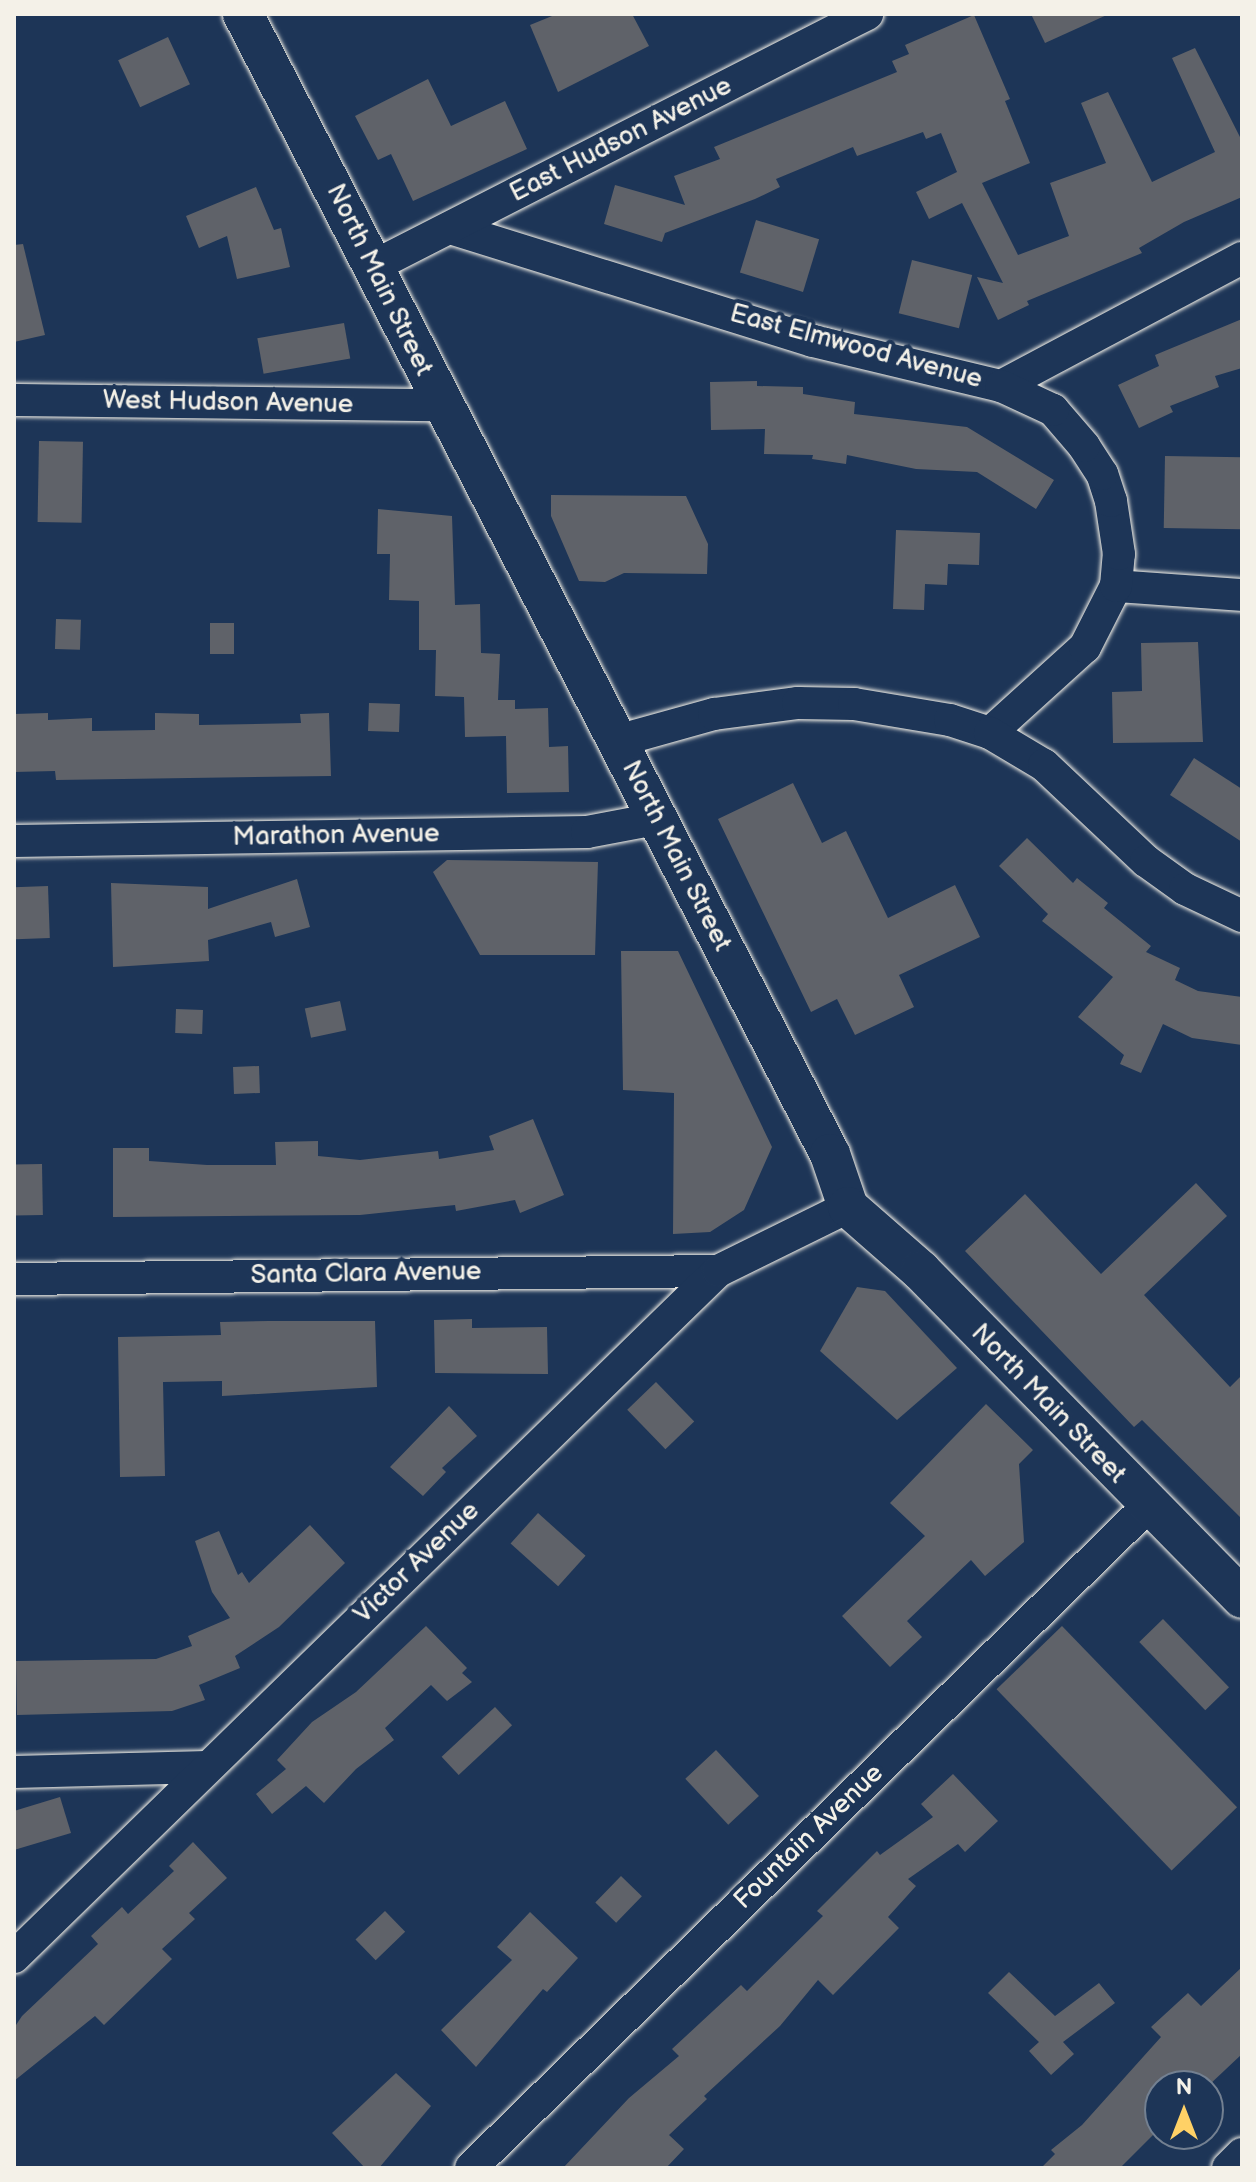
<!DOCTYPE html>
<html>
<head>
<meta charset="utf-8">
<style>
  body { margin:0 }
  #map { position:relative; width:1256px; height:2182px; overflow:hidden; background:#1d3557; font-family:"Balsamiq Sans",sans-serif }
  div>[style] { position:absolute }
  .building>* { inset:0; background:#5f6269; transform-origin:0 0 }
  .roads { filter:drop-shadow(0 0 2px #f4f1e8) drop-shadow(0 0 2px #f4f1e8) }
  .minor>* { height:32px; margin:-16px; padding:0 16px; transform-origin:16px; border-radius:16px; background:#1d3557 }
  .major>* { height:40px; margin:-20px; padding:0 20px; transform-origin:20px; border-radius:20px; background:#1d3557 }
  span { translate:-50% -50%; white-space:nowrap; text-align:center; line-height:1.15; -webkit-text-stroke:8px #1d3557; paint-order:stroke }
  .street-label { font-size:26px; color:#f4f1e8 }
  .frame { position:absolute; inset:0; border:16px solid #f4f1e8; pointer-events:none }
  .north { position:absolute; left:1144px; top:2070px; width:80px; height:80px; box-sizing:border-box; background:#1d3557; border:2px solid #738091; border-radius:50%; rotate:0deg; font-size:22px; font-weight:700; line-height:32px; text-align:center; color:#f4f1e8 }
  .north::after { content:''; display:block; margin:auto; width:28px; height:36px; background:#ffd166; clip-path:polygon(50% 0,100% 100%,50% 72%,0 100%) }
</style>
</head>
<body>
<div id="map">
  <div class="building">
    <i style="clip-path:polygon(557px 14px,632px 14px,649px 46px,558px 92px,530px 25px)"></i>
    <i style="clip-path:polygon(1031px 14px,1109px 14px,1045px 43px)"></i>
    <i style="clip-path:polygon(974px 15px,1010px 99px,1005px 101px,1030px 163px,982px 183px,1018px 255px,1069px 236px,1050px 183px,1106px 163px,1081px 103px,1108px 92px,1152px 182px,1215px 152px,1172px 58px,1195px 48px,1242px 141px,1242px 197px,1184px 222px,1139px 248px,1142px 253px,1027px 301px,1029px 305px,998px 320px,977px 277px,1003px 283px,962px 203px,929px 219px,916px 192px,957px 172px,941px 133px,926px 139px,923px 132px,857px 156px,853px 147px,776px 179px,780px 187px,755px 199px,665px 233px,662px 242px,604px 224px,615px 185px,685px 205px,674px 176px,720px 159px,714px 147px,897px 72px,892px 61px,909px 54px,905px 45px)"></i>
    <i style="left:168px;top:37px;width:52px;height:55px;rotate:65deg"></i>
    <i style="clip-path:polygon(428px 79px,451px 126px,505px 101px,527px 149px,413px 201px,391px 154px,378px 160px,355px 116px)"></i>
    <i style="clip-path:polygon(256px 187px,274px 230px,281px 228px,290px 267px,237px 279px,227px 236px,199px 248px,186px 216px)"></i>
    <i style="left:756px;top:220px;width:66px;height:55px;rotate:17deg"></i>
    <i style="clip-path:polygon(23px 244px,45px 335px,14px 342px,14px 245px)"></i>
    <i style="left:912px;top:260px;width:62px;height:55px;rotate:14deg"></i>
    <i style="clip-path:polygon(1242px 319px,1242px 368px,1215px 376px,1219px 387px,1170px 406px,1173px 412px,1139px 428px,1118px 385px,1159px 366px,1155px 355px)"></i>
    <i style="left:344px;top:323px;width:36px;height:88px;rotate:80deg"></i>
    <i style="clip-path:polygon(757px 381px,757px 386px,803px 387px,803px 394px,855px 402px,854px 414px,967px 427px,1054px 480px,1036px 509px,977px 472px,916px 469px,847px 455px,846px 464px,812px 459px,813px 455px,764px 454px,765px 429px,711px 430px,710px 382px)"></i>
    <i style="left:39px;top:441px;width:44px;height:81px;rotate:1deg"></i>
    <i style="left:1165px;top:456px;width:77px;height:72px;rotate:1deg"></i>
    <i style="clip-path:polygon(551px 495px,686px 496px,708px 544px,707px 574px,624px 573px,605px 582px,579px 581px,551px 516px)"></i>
    <i style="clip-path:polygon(378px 509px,452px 516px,455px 605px,480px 604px,481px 653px,500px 654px,498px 700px,515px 700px,515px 709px,548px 708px,549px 747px,568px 746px,569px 792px,507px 793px,506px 736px,465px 737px,464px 697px,435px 696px,436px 650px,419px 650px,419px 601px,389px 600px,390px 554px,377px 554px)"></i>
    <i style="clip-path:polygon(896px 530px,980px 533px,979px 565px,948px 564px,947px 585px,925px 584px,924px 610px,893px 609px)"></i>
    <i style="left:56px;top:619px;width:25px;height:30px;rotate:2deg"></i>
    <i style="left:210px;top:623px;width:24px;height:31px"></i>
    <i style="clip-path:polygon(1198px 642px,1203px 742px,1113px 743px,1112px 692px,1142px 691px,1141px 643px)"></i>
    <i style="left:369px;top:703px;width:31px;height:28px;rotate:2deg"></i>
    <i style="clip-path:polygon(48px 713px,48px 720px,92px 718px,92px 731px,155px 730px,155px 713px,199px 714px,199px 725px,301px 723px,300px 714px,329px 713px,331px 776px,56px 780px,55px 771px,14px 772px,14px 714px)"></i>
    <i style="clip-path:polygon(1194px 758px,1242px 789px,1242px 842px,1170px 795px)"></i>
    <i style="clip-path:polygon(793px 783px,822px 843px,846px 831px,888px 918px,955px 885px,980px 937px,899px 975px,914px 1007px,855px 1035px,837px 999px,811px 1012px,718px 819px)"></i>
    <i style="clip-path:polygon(1027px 838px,1073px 883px,1077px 878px,1108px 903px,1104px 908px,1151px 946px,1146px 952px,1180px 968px,1175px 980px,1198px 991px,1242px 997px,1242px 1045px,1192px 1038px,1163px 1024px,1141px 1073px,1120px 1064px,1124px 1055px,1078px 1017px,1113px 977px,1042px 921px,1048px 914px,999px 866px)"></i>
    <i style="clip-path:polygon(447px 860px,598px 862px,595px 955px,480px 955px,433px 872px)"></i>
    <i style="clip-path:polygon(297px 879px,310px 927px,275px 937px,271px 922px,208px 940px,209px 961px,113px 967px,111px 883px,208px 887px,208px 909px)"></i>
    <i style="left:48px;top:886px;width:52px;height:34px;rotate:88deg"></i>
    <i style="clip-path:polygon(621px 951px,678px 951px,772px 1147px,744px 1210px,710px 1232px,673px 1234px,674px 1093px,623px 1090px)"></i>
    <i style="left:340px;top:1001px;width:30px;height:36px;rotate:78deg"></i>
    <i style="left:176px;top:1009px;width:27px;height:24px;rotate:2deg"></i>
    <i style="left:259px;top:1066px;width:27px;height:26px;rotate:88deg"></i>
    <i style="clip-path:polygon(533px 1119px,564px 1195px,520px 1213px,515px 1200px,456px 1211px,455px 1205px,360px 1215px,113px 1217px,113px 1148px,149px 1148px,149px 1161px,207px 1165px,276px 1165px,275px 1142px,318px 1141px,318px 1156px,360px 1160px,438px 1151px,439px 1159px,494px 1150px,489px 1136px)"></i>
    <i style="left:42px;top:1164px;width:51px;height:28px;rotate:89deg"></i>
    <i style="clip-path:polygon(1196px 1183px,1227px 1216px,1144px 1295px,1230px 1387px,1242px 1375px,1242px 1519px,1142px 1420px,1134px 1427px,965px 1251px,1025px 1194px,1101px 1274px)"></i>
    <i style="clip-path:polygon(857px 1287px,885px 1291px,957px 1368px,897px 1420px,820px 1351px)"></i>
    <i style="clip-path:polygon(472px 1319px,472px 1328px,547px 1327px,548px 1374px,435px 1373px,434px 1320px)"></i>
    <i style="clip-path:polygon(269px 1321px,375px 1321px,377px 1387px,222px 1396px,222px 1381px,163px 1382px,165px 1476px,120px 1477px,118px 1337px,221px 1335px,220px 1322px)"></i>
    <i style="left:656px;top:1382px;width:55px;height:40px;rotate:46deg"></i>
    <i style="clip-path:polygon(986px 1404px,1033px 1450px,1019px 1464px,1024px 1542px,985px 1576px,971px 1560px,907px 1621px,922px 1637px,890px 1667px,842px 1616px,925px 1536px,890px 1503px)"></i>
    <i style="clip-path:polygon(449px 1406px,477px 1436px,442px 1468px,446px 1472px,423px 1496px,390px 1467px)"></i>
    <i style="left:538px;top:1513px;width:64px;height:41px;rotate:42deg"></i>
    <i style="clip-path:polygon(310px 1525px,345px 1563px,279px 1627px,235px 1656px,240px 1668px,199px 1685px,205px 1700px,172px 1711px,17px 1715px,16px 1661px,156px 1659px,192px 1646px,188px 1636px,230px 1618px,212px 1592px,195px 1541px,219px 1531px,238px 1575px,242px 1572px,249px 1583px)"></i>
    <i style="left:1163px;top:1619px;width:95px;height:33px;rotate:46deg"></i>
    <i style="clip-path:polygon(426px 1626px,467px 1668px,462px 1673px,472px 1682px,447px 1701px,431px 1685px,385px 1728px,394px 1740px,356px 1769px,324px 1803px,306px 1786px,272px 1814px,256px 1794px,286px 1769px,277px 1760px,312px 1722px,356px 1692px)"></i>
    <i style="left:1062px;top:1626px;width:252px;height:91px;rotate:46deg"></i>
    <i style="left:495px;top:1707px;width:25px;height:73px;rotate:47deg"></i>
    <i style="left:716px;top:1750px;width:63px;height:42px;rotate:47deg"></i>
    <i style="clip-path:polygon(953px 1774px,998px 1821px,965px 1852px,958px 1844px,908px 1879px,916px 1886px,888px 1917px,899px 1928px,833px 1995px,818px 1980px,780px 2026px,704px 2096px,707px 2099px,669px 2135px,684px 2149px,666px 2168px,563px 2168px,629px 2098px,679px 2056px,672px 2049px,741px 1985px,747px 1991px,823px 1916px,817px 1911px,877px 1851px,880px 1855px,933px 1817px,921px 1804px)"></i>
    <i style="clip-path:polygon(60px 1797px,71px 1833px,14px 1850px,14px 1811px)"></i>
    <i style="clip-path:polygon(193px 1842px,227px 1878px,189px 1913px,195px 1919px,162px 1949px,172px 1959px,104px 2025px,95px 2016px,14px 2081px,14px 2028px,22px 2016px,98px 1944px,91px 1936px,122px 1907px,128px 1914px,174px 1871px,169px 1866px)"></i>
    <i style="left:621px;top:1876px;width:29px;height:37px;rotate:44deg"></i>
    <i style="left:385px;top:1911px;width:29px;height:41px;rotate:46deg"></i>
    <i style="clip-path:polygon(530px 1912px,578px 1958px,547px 1992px,543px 1989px,476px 2067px,441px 2030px,512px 1960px,497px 1947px)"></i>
    <i style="clip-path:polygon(1242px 1967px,1242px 2054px,1208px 2086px,1160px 2086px,1160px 2128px,1120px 2168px,1041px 2168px,1055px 2154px,1051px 2150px,1082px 2125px,1161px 2037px,1151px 2027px,1188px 1993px,1201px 2006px)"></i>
    <i style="clip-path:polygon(1009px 1972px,1055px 2016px,1099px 1983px,1115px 2003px,1063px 2042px,1074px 2054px,1051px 2075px,1029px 2051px,1039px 2042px,988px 1993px)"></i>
    <i style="clip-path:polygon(396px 2073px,431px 2106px,379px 2168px,365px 2168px,332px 2133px)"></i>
  </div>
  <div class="roads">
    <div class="minor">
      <i style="left:450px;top:228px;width:380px;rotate:17.3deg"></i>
      <i style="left:813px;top:341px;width:193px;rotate:13.5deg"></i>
      <i style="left:1001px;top:386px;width:273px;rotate:-28deg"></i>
      <i style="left:374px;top:266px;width:554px;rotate:-27.07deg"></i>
      <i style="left:14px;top:400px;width:427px;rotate:0.7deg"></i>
      <i style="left:1116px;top:586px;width:126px;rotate:4.1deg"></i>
      <i style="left:990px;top:733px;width:128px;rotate:-42.2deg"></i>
      <i style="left:1085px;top:647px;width:68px;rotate:-63.1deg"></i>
      <i style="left:1116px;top:586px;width:32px;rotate:-85deg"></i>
      <i style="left:1119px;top:554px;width:54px;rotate:-98.6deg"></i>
      <i style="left:1111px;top:501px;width:28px;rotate:-108deg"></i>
      <i style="left:1102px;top:474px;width:33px;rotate:-123deg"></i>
      <i style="left:1084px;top:446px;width:48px;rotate:-130.7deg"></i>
      <i style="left:1053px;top:410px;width:57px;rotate:-155.2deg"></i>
      <i style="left:617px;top:741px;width:101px;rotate:-15.6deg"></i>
      <i style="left:714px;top:714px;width:85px;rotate:-7.5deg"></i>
      <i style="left:798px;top:703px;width:56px;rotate:1deg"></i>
      <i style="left:854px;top:704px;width:97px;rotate:9.5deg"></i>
      <i style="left:950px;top:720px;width:42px;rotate:18deg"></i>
      <i style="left:990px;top:733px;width:63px;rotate:30.7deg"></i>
      <i style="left:1044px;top:765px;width:140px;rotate:43.3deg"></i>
      <i style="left:1146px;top:861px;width:48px;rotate:35.7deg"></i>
      <i style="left:1185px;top:889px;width:63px;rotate:25.3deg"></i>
      <i style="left:14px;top:841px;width:573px;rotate:-0.9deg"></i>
      <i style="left:587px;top:832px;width:70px;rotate:-10.7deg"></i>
      <i style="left:14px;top:1279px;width:704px;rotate:-0.65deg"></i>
      <i style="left:14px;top:1772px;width:193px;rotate:-1.5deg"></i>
      <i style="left:14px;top:1957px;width:983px;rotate:-44.26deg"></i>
      <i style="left:718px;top:1271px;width:145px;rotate:-26.2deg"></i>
      <i style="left:471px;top:2168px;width:945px;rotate:-44.36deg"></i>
      <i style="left:1228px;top:2168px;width:20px;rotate:-45deg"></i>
    </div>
    <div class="major">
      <i style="left:243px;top:14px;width:1282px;rotate:62.76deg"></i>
      <i style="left:830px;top:1154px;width:56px;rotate:71.2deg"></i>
      <i style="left:848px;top:1207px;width:97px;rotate:41.2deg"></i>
      <i style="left:921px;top:1271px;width:458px;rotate:45.5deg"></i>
    </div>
  </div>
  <div class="street-label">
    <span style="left:621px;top:140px;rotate:-27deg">East Hudson Avenue</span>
    <span style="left:379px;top:280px;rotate:64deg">North Main Street</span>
    <span style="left:856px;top:347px;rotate:15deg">East Elmwood Avenue</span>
    <span style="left:228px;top:403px;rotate:1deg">West Hudson Avenue</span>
    <span style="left:336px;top:836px;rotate:-1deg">Marathon Avenue</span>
    <span style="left:676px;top:856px;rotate:63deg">North Main Street</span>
    <span style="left:366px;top:1274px;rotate:-1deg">Santa Clara Avenue</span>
    <span style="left:1048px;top:1404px;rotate:46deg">North Main Street</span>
    <span style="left:417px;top:1563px;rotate:-44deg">Victor Avenue</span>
    <span style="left:809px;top:1837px;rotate:-44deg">Fountain Avenue</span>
  </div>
  <div class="frame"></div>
  <div class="north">N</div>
</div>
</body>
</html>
